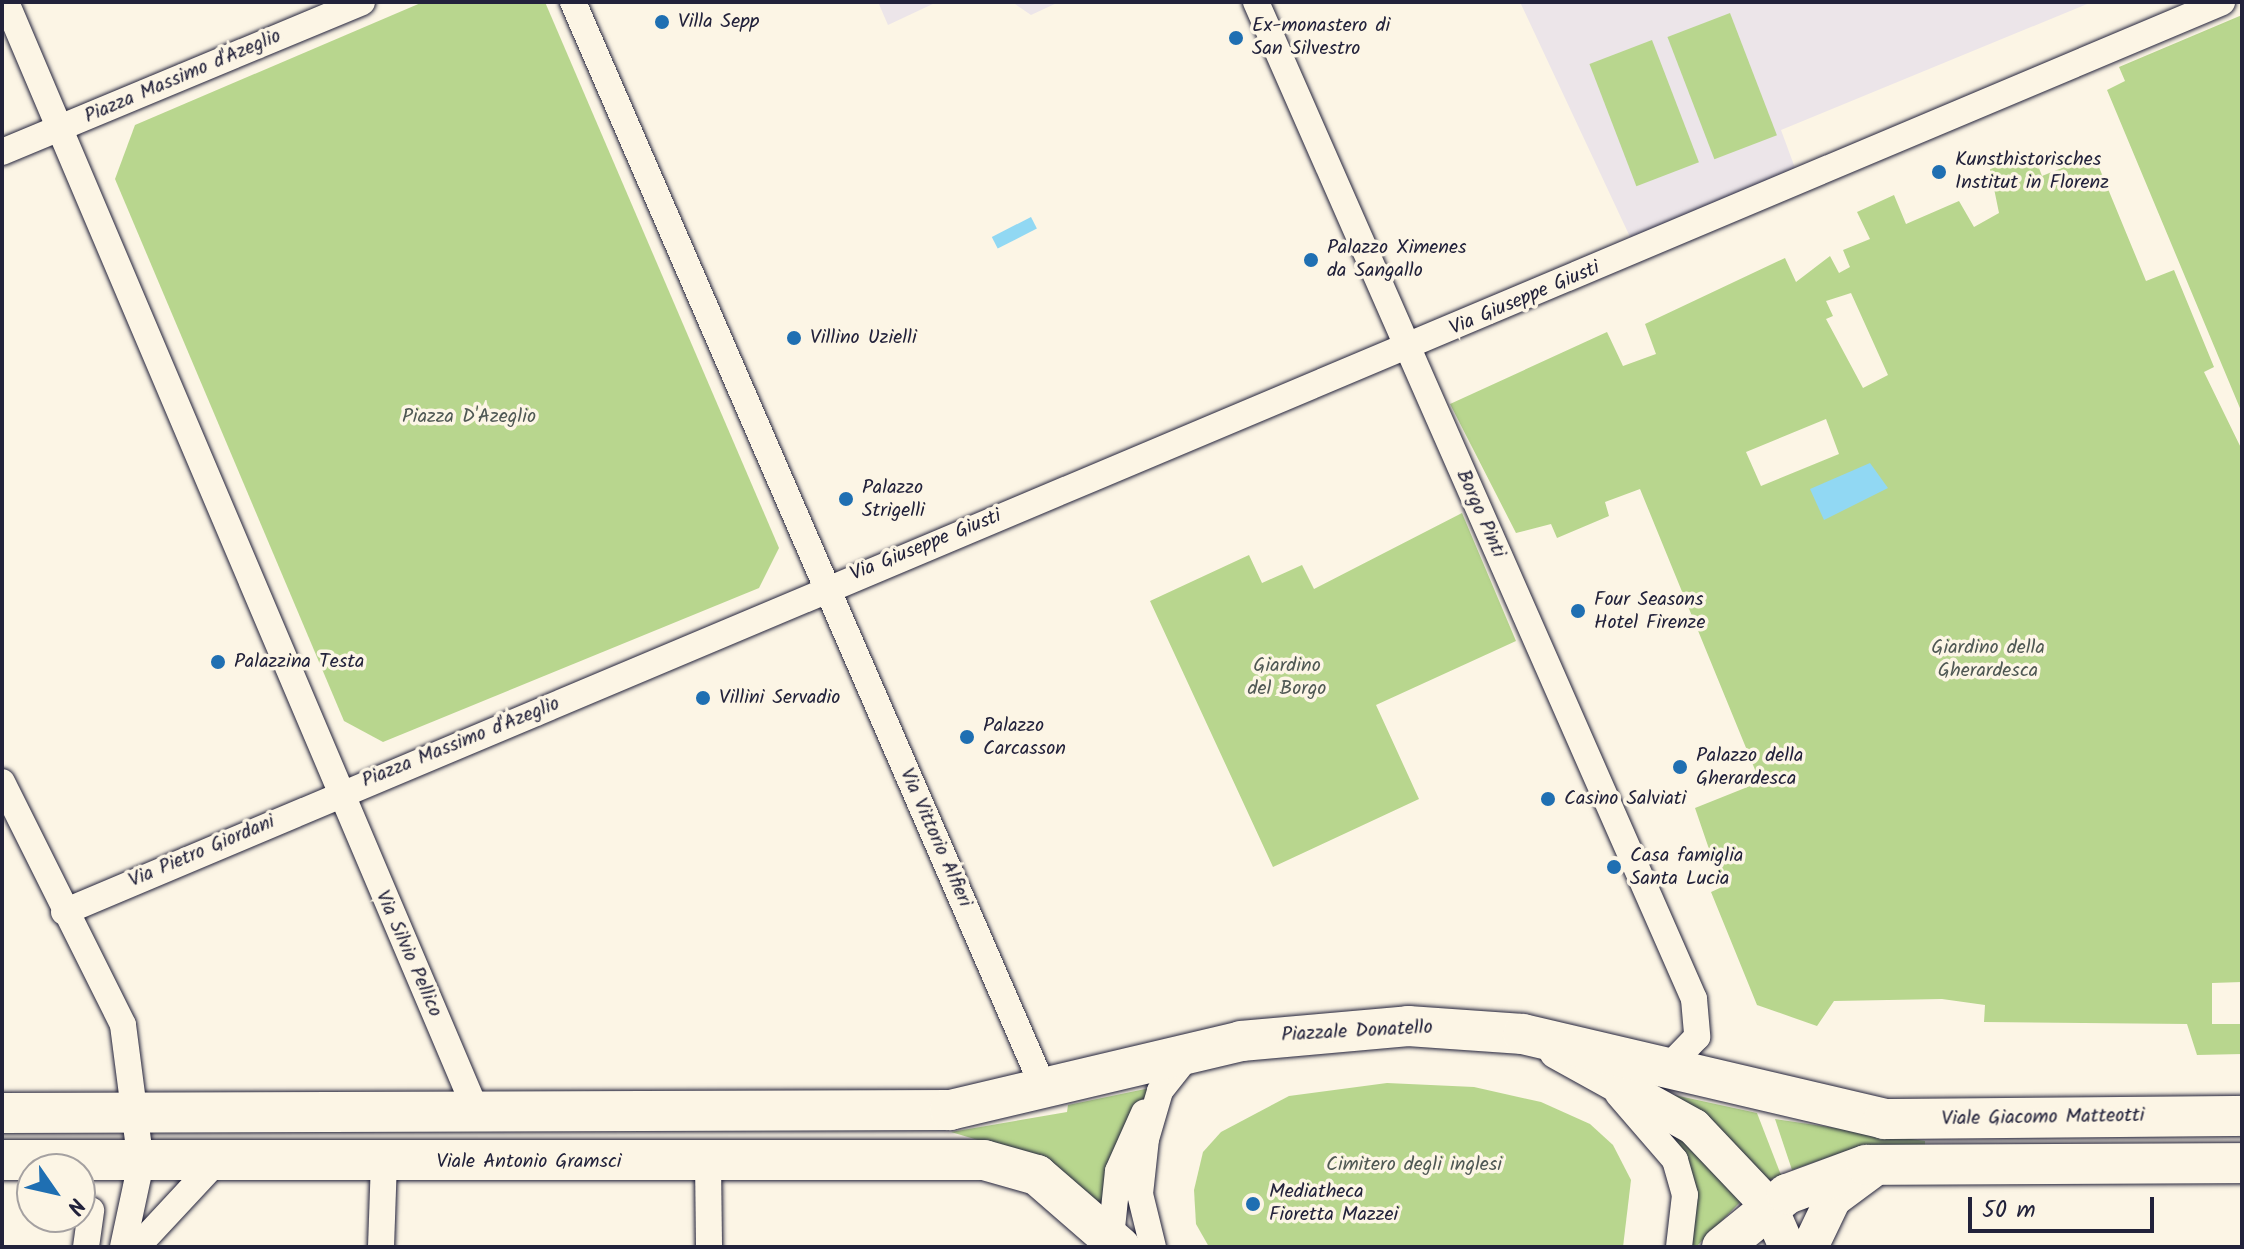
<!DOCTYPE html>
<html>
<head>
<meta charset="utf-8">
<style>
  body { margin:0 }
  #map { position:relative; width:2244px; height:1249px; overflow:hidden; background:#fcf5e5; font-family:Kalam,sans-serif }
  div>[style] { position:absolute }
  .built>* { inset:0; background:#ece5e9 }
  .green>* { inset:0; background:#b8d68e; transform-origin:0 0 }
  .water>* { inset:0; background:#91d8f3; transform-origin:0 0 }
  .roads { filter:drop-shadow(0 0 2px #22223b) drop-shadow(0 0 2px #22223b) }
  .street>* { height:26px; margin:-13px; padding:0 13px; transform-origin:13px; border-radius:13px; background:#fcf5e5 }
  .secondary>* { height:36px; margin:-18px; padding:0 18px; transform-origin:18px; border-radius:18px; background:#fcf5e5 }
  .primary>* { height:40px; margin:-20px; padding:0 20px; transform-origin:20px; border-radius:20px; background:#fcf5e5 }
  .dots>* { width:22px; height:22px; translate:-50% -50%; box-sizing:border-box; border:4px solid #fcf5e5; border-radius:50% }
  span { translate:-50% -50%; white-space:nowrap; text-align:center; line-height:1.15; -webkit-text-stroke:7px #fcf5e5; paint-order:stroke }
  .poi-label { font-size:20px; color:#22223b }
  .left { translate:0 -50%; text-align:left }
  .street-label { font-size:20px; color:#22223b }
  .park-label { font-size:20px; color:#4f5854 }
  .frame { position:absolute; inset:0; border:4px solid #22223b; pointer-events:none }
  .north { position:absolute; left:16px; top:1153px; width:80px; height:80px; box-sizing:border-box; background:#fcf5e5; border:2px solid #a5a1a1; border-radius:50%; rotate:124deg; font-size:22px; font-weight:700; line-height:32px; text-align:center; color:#22223b }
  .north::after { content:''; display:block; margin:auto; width:28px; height:36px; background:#1f6fb2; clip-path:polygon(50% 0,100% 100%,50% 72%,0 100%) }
  .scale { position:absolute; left:1968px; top:1197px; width:186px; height:36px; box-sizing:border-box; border:4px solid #22223b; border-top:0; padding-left:10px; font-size:24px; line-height:28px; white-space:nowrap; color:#22223b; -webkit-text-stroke:6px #fcf5e5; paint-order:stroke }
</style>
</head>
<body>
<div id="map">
  <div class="built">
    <i style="clip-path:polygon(878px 2px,937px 2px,888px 25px)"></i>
    <i style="clip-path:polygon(1012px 2px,1059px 2px,1031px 15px)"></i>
    <i style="clip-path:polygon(1520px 2px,2092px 2px,1781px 130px,1795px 168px,1631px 239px)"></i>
  </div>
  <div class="green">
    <i style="clip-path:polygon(423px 2px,545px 2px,779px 548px,759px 588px,383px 742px,344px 721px,115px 179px,135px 125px)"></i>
    <i style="left:1730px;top:13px;width:131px;height:67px;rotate:69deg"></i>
    <i style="clip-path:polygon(2242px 15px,2242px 413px,2107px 90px,2125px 81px,2119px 67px)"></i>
    <i style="left:1652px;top:40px;width:131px;height:67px;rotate:69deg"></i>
    <i style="clip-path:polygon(evenodd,2033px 152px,2042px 176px,2094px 155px,2146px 281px,2174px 270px,2214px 367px,2204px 372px,2242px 450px,2242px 982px,2212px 983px,2212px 1024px,2242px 1024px,2242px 1054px,2197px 1055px,2187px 1024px,1984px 1022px,1985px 1005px,1942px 999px,1834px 1001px,1817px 1026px,1757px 1005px,1711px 892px,1722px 887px,1695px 808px,1760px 782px,1640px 489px,1605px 502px,1609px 516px,1557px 538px,1551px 524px,1516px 533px,1450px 404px,1607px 332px,1623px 366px,1656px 354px,1645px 324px,1785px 258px,1796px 282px,1830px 256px,1839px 273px,1850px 267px,1843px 250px,1870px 239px,1857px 212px,1894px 195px,1906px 224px,1959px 201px,1974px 227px,1999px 213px,1990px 169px,2033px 152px,1851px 293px,1888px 375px,1863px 388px,1826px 319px,1833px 316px,1826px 301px,1851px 293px,2033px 152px,1826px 419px,1839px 454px,1761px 486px,1746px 452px,1826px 419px)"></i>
    <i style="clip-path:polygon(1462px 513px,1516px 641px,1376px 705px,1419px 799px,1273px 867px,1150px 601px,1249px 555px,1262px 583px,1302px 565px,1314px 589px)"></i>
    <i style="clip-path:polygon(1387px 1083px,1474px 1087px,1541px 1102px,1590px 1124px,1613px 1145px,1631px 1180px,1623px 1247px,1209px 1247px,1196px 1224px,1194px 1190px,1203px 1152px,1221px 1132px,1289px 1096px)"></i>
    <i style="clip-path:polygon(1150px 1088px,1126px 1128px,1105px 1210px,1045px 1160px,951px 1132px,1067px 1112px,1068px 1105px)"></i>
    <i style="clip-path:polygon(1642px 1088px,1757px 1113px,1781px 1175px,1763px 1183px)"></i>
    <i style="clip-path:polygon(1634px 1099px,1676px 1127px,1745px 1197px,1696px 1247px,1689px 1247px,1693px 1229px)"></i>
    <i style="clip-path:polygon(1775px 1119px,1925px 1141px,1925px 1145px,1849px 1150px,1792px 1170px)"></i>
  </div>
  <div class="water">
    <i style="left:1031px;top:217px;width:13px;height:44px;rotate:63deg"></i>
    <i style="clip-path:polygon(1870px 463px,1888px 488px,1824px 520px,1810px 489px)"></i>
  </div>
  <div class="roads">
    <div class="street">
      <i style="left:6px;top:2px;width:1209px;rotate:67.02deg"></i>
      <i style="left:573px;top:2px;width:1185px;rotate:66.57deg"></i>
      <i style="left:1256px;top:2px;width:1089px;rotate:66.28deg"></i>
      <i style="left:1694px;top:999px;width:38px;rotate:85deg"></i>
      <i style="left:1697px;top:1037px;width:39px;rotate:134deg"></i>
      <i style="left:2px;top:152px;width:390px;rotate:-22.6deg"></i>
      <i style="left:2px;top:782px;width:271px;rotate:63.5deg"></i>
      <i style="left:123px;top:1025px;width:139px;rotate:82.6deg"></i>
      <i style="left:141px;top:1163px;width:86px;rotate:102.1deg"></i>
      <i style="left:64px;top:912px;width:2342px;rotate:-22.86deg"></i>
      <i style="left:1618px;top:1094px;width:87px;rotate:49.2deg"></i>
      <i style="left:1675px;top:1160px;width:36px;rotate:74deg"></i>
      <i style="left:1685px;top:1195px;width:52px;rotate:96.6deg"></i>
      <i style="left:708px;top:1162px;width:85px;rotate:89.3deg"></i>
      <i style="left:86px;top:1247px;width:37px;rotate:-82deg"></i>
      <i style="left:137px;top:1247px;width:117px;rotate:-47.1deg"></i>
      <i style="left:381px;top:1247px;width:85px;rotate:-88deg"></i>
      <i style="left:1110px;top:1247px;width:76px;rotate:-84deg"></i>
      <i style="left:1118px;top:1171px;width:64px;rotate:-65.9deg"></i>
      <i style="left:1153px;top:1247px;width:55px;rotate:-103.8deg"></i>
      <i style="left:1140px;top:1194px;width:55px;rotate:-83.8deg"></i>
      <i style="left:1146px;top:1139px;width:50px;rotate:-73.7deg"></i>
      <i style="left:1160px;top:1091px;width:48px;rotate:-51.7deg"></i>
    </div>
    <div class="secondary">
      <i style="left:1557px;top:1051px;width:157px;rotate:29deg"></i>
      <i style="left:1694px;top:1127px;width:109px;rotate:46.5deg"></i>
      <i style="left:1769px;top:1206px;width:45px;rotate:66.3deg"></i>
      <i style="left:1810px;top:1247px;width:53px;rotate:-64.4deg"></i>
      <i style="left:1833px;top:1199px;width:47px;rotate:-36.4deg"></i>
    </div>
    <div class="primary">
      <i style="left:2px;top:1113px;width:948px;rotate:-0.18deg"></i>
      <i style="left:950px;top:1110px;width:299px;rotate:-13.3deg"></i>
      <i style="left:1241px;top:1041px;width:168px;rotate:-5.1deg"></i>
      <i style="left:1408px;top:1026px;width:115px;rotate:4deg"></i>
      <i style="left:1523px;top:1034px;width:371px;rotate:13.2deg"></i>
      <i style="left:1884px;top:1119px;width:358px;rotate:-0.5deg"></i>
      <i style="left:2px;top:1160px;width:982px"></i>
      <i style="left:984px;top:1160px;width:55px;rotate:15.8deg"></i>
      <i style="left:1037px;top:1175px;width:110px;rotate:40.9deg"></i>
      <i style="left:1722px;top:1247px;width:84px;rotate:-39.2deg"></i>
      <i style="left:1787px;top:1194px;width:84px;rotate:-20.2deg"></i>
      <i style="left:1866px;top:1165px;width:376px;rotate:-0.3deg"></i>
    </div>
  </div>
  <div class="dots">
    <i style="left:662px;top:22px;background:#1f6fb2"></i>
    <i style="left:1236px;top:38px;background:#1f6fb2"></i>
    <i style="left:1939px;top:172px;background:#1f6fb2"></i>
    <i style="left:1311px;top:260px;background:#1f6fb2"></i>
    <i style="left:794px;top:338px;background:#1f6fb2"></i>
    <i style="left:846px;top:499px;background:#1f6fb2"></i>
    <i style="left:1578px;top:611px;background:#1f6fb2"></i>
    <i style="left:218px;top:662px;background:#1f6fb2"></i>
    <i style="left:703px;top:698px;background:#1f6fb2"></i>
    <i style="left:967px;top:737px;background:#1f6fb2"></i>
    <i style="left:1680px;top:767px;background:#1f6fb2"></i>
    <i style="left:1548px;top:799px;background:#1f6fb2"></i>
    <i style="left:1614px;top:867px;background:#1f6fb2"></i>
    <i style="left:1253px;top:1204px;background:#1f6fb2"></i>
  </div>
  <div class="poi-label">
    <span class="left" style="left:678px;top:22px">Villa Sepp</span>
    <span class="left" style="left:1252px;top:38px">Ex-monastero di<br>San Silvestro</span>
    <span class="left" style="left:1955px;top:172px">Kunsthistorisches<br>Institut in Florenz</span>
    <span class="left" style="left:1327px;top:260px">Palazzo Ximenes<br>da Sangallo</span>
    <span class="left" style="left:810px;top:338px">Villino Uzielli</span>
    <span class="left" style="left:862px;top:500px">Palazzo<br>Strigelli</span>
    <span class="left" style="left:1594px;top:612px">Four Seasons<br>Hotel Firenze</span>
    <span class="left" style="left:234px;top:662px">Palazzina Testa</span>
    <span class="left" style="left:719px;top:698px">Villini Servadio</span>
    <span class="left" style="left:983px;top:738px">Palazzo<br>Carcasson</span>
    <span class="left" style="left:1696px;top:768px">Palazzo della<br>Gherardesca</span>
    <span class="left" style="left:1564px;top:799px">Casino Salviati</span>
    <span class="left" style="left:1630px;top:868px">Casa famiglia<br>Santa Lucia</span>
    <span class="left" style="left:1269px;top:1204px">Mediatheca<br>Fioretta Mazzei</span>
  </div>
  <div class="street-label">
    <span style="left:183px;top:77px;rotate:-23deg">Piazza Massimo d'Azeglio</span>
    <span style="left:1525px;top:299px;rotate:-23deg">Via Giuseppe Giusti</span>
    <span style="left:1480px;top:514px;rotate:66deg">Borgo Pinti</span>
    <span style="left:926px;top:546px;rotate:-22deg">Via Giuseppe Giusti</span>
    <span style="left:461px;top:743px;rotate:-22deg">Piazza Massimo d'Azeglio</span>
    <span style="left:935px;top:838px;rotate:66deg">Via Vittorio Alfieri</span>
    <span style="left:202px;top:852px;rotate:-23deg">Via Pietro Giordani</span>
    <span style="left:408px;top:954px;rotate:66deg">Via Silvio Pellico</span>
    <span style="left:1357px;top:1032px;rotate:-3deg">Piazzale Donatello</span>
    <span style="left:2043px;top:1118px;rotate:-1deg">Viale Giacomo Matteotti</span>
    <span style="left:529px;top:1162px">Viale Antonio Gramsci</span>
  </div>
  <div class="park-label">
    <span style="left:469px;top:417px">Piazza D'Azeglio</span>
    <span style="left:1988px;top:660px">Giardino della<br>Gherardesca</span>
    <span style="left:1287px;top:678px">Giardino<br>del Borgo</span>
    <span style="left:1414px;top:1165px">Cimitero degli inglesi</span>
  </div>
  <div class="frame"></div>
  <div class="north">N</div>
  <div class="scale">50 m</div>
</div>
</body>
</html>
